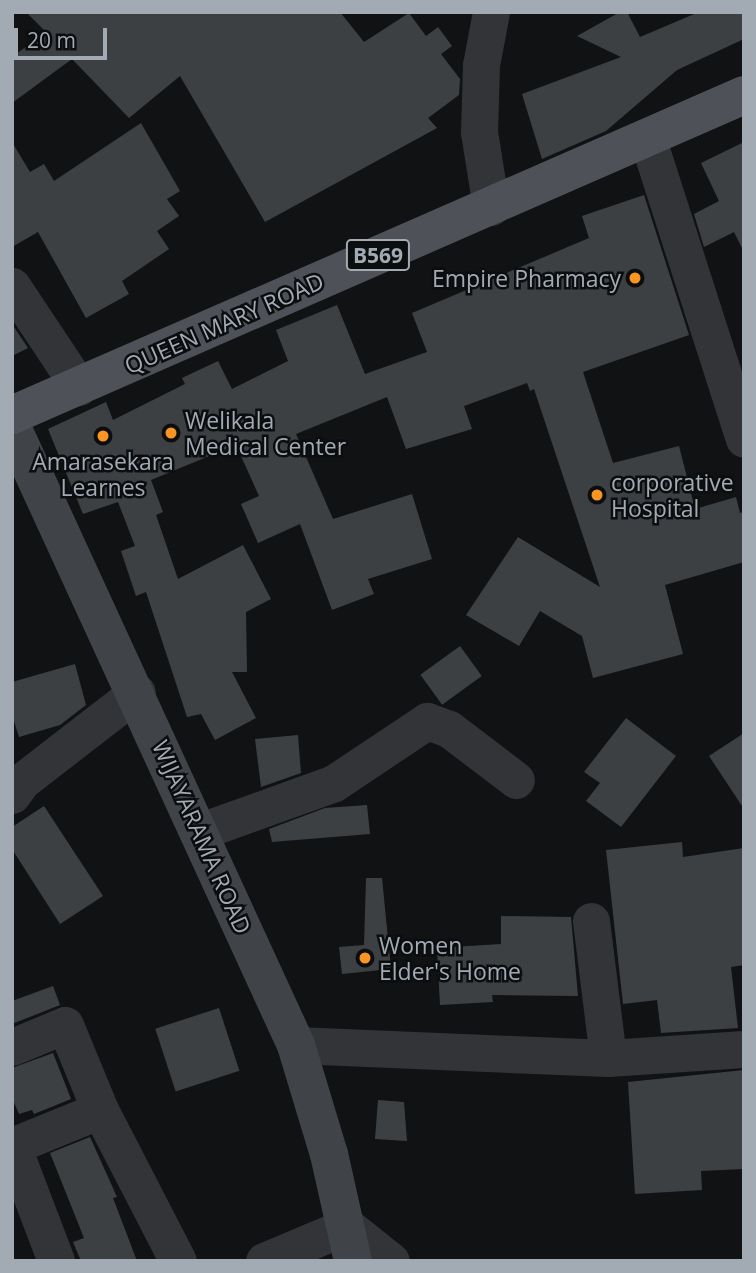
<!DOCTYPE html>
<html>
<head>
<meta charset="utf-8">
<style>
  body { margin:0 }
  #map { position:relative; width:756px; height:1273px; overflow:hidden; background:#111213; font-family:"Open Sans",sans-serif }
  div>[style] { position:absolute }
  .building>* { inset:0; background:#3d4043; transform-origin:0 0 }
  .street>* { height:37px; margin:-18.5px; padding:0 18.5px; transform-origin:18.5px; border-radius:18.5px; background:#323438 }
  .secondary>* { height:38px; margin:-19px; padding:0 19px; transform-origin:19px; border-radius:19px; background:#404348 }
  .primary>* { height:38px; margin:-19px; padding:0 19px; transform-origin:19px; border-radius:19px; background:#4e5157 }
  .dots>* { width:19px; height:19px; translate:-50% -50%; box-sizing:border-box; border:4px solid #0c0d0e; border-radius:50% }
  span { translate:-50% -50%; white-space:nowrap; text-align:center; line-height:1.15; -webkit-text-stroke:5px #0c0d0e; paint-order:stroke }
  .shield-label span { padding:2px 5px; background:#0c0d0e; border:2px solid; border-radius:5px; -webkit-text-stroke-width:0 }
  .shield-label { font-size:21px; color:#a2aab4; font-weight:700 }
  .poi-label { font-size:23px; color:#a2aab4 }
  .right { translate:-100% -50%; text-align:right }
  .left { translate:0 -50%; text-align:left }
  .street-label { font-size:23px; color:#a2aab4 }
  .frame { position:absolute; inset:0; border:14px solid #a2aab4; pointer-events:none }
  .scale { position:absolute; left:14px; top:28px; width:93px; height:32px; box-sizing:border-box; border:4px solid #a2aab4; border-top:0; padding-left:9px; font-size:21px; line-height:24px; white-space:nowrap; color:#a2aab4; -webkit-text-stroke:5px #0c0d0e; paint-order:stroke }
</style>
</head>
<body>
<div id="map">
  <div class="building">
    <i style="clip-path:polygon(26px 12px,340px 12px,364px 42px,409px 13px,426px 36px,438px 27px,452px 46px,441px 54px,460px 79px,459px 95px,428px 118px,437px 128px,265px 222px,180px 76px,129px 118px,72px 59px,12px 103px,12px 57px,46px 32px)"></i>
    <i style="clip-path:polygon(620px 12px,627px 12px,640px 37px,699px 12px,744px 12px,744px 39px,677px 70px,606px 131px,542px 159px,522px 94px,621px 57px,577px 36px)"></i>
    <i style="clip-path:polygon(141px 123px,180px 191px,167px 199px,179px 216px,157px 231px,169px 249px,122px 281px,129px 294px,86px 318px,38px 232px,12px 247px,12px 142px,30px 172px,44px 164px,54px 181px)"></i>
    <i style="clip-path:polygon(744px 142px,744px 252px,734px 232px,704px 247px,694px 214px,719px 201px,701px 163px)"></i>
    <i style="clip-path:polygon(644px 195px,689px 335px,583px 372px,613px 463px,679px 446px,695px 509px,736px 497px,740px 513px,744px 512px,744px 562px,665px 585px,683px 654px,593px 678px,582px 636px,540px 611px,519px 646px,466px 615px,518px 537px,600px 587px,534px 389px,530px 391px,527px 383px,464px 406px,472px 429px,406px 449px,387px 397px,296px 434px,333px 519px,412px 494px,432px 559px,368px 579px,374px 594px,332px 610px,300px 524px,258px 543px,241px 504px,259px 496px,236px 445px,151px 480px,163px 512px,156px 515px,178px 579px,243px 545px,271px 599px,246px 612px,247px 672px,232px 672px,256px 718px,215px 740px,201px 714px,187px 717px,146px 592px,136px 596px,121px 551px,135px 546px,118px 502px,83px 514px,48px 429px,106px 402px,113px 420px,185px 384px,182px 378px,218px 361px,232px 389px,288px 361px,276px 330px,337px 305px,365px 374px,427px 352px,412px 313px,589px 238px,582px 216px)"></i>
    <i style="clip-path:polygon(12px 324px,28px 348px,12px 356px)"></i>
    <i style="left:460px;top:646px;width:37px;height:49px;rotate:54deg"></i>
    <i style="clip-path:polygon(75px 664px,86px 705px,60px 725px,19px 737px,12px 715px,12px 682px)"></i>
    <i style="clip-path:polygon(626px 718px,676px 756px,621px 827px,586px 801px,600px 783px,584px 772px)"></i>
    <i style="clip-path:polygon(744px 733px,744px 809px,709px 756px)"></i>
    <i style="clip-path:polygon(298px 735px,301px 773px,261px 787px,255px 739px)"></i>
    <i style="clip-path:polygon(367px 805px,370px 834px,272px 842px,269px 829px,325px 808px)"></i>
    <i style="clip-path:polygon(44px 806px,103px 896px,60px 924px,12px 849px,12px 827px)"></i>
    <i style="clip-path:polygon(682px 842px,683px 857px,744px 848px,744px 965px,731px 967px,738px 1028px,661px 1033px,657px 1000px,623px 1004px,606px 850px)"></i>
    <i style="clip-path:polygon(366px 878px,382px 878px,391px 969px,342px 974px,339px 947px,364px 945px)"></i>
    <i style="clip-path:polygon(501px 916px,571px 917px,578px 996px,492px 995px,493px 1002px,440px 1005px,437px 948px,501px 944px)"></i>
    <i style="clip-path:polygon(53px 986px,60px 1005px,12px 1024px,12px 1001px)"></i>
    <i style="left:219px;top:1008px;width:66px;height:67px;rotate:72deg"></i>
    <i style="clip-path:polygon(53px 1053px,71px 1099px,34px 1114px,32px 1110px,19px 1114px,12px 1098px,12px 1068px)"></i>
    <i style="clip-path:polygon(744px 1070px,744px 1169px,701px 1171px,702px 1190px,635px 1194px,628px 1082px)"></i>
    <i style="clip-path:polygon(378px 1100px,404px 1102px,407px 1141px,375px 1139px)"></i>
    <i style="clip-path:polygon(90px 1137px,117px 1197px,113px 1198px,137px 1261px,81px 1261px,73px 1242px,84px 1238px,50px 1153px)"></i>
  </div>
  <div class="street">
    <i style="left:491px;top:12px;width:54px;rotate:100.7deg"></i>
    <i style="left:481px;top:65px;width:67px;rotate:91.7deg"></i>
    <i style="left:479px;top:132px;width:76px;rotate:80.9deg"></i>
    <i style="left:647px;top:137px;width:317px;rotate:72.2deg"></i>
    <i style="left:12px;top:286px;width:121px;rotate:56.4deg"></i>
    <i style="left:12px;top:795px;width:17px;rotate:-54deg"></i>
    <i style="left:22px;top:781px;width:145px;rotate:-37.7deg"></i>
    <i style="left:201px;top:831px;width:141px;rotate:-19.8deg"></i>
    <i style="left:334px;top:783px;width:112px;rotate:-33.7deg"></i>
    <i style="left:427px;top:721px;width:23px;rotate:20deg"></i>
    <i style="left:449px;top:729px;width:84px;rotate:37.3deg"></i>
    <i style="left:591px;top:921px;width:138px;rotate:82.9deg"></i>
    <i style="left:296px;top:1045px;width:312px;rotate:2.4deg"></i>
    <i style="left:608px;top:1058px;width:136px;rotate:-3.8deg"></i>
    <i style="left:12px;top:1047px;width:57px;rotate:-22.5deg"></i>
    <i style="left:65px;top:1025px;width:92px;rotate:67.6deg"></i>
    <i style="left:100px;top:1110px;width:170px;rotate:62.7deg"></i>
    <i style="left:12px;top:1145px;width:124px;rotate:69.2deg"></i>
    <i style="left:12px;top:1146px;width:95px;rotate:-22.2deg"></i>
    <i style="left:264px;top:1261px;width:90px;rotate:-22.9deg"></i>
    <i style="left:347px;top:1226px;width:56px;rotate:38.5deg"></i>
  </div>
  <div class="secondary">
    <i style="left:12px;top:427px;width:680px;rotate:65.32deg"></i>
    <i style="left:296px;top:1045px;width:114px;rotate:73.2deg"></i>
    <i style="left:329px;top:1154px;width:110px;rotate:77.4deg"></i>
  </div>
  <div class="primary">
    <i style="left:12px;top:415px;width:799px;rotate:-23.61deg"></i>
  </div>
  <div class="dots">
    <i style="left:635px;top:278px;background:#f99523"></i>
    <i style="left:171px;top:433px;background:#f99523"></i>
    <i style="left:103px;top:436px;background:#f99523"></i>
    <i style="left:597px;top:495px;background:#f99523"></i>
    <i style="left:365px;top:958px;background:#f99523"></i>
  </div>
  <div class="shield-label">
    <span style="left:378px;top:255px">B569</span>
  </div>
  <div class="poi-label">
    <span class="right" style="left:621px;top:278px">Empire Pharmacy</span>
    <span class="left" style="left:185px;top:433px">Welikala<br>Medical Center</span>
    <span style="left:103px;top:474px">Amarasekara<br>Learnes</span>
    <span class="left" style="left:611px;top:495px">corporative<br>Hospital</span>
    <span class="left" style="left:379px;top:958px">Women<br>Elder's Home</span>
  </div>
  <div class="street-label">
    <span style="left:224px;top:323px;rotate:-24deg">QUEEN MARY ROAD</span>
    <span style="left:202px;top:837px;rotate:66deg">WIJAYARAMA ROAD</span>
  </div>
  <div class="frame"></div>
  <div class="scale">20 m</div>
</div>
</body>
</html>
